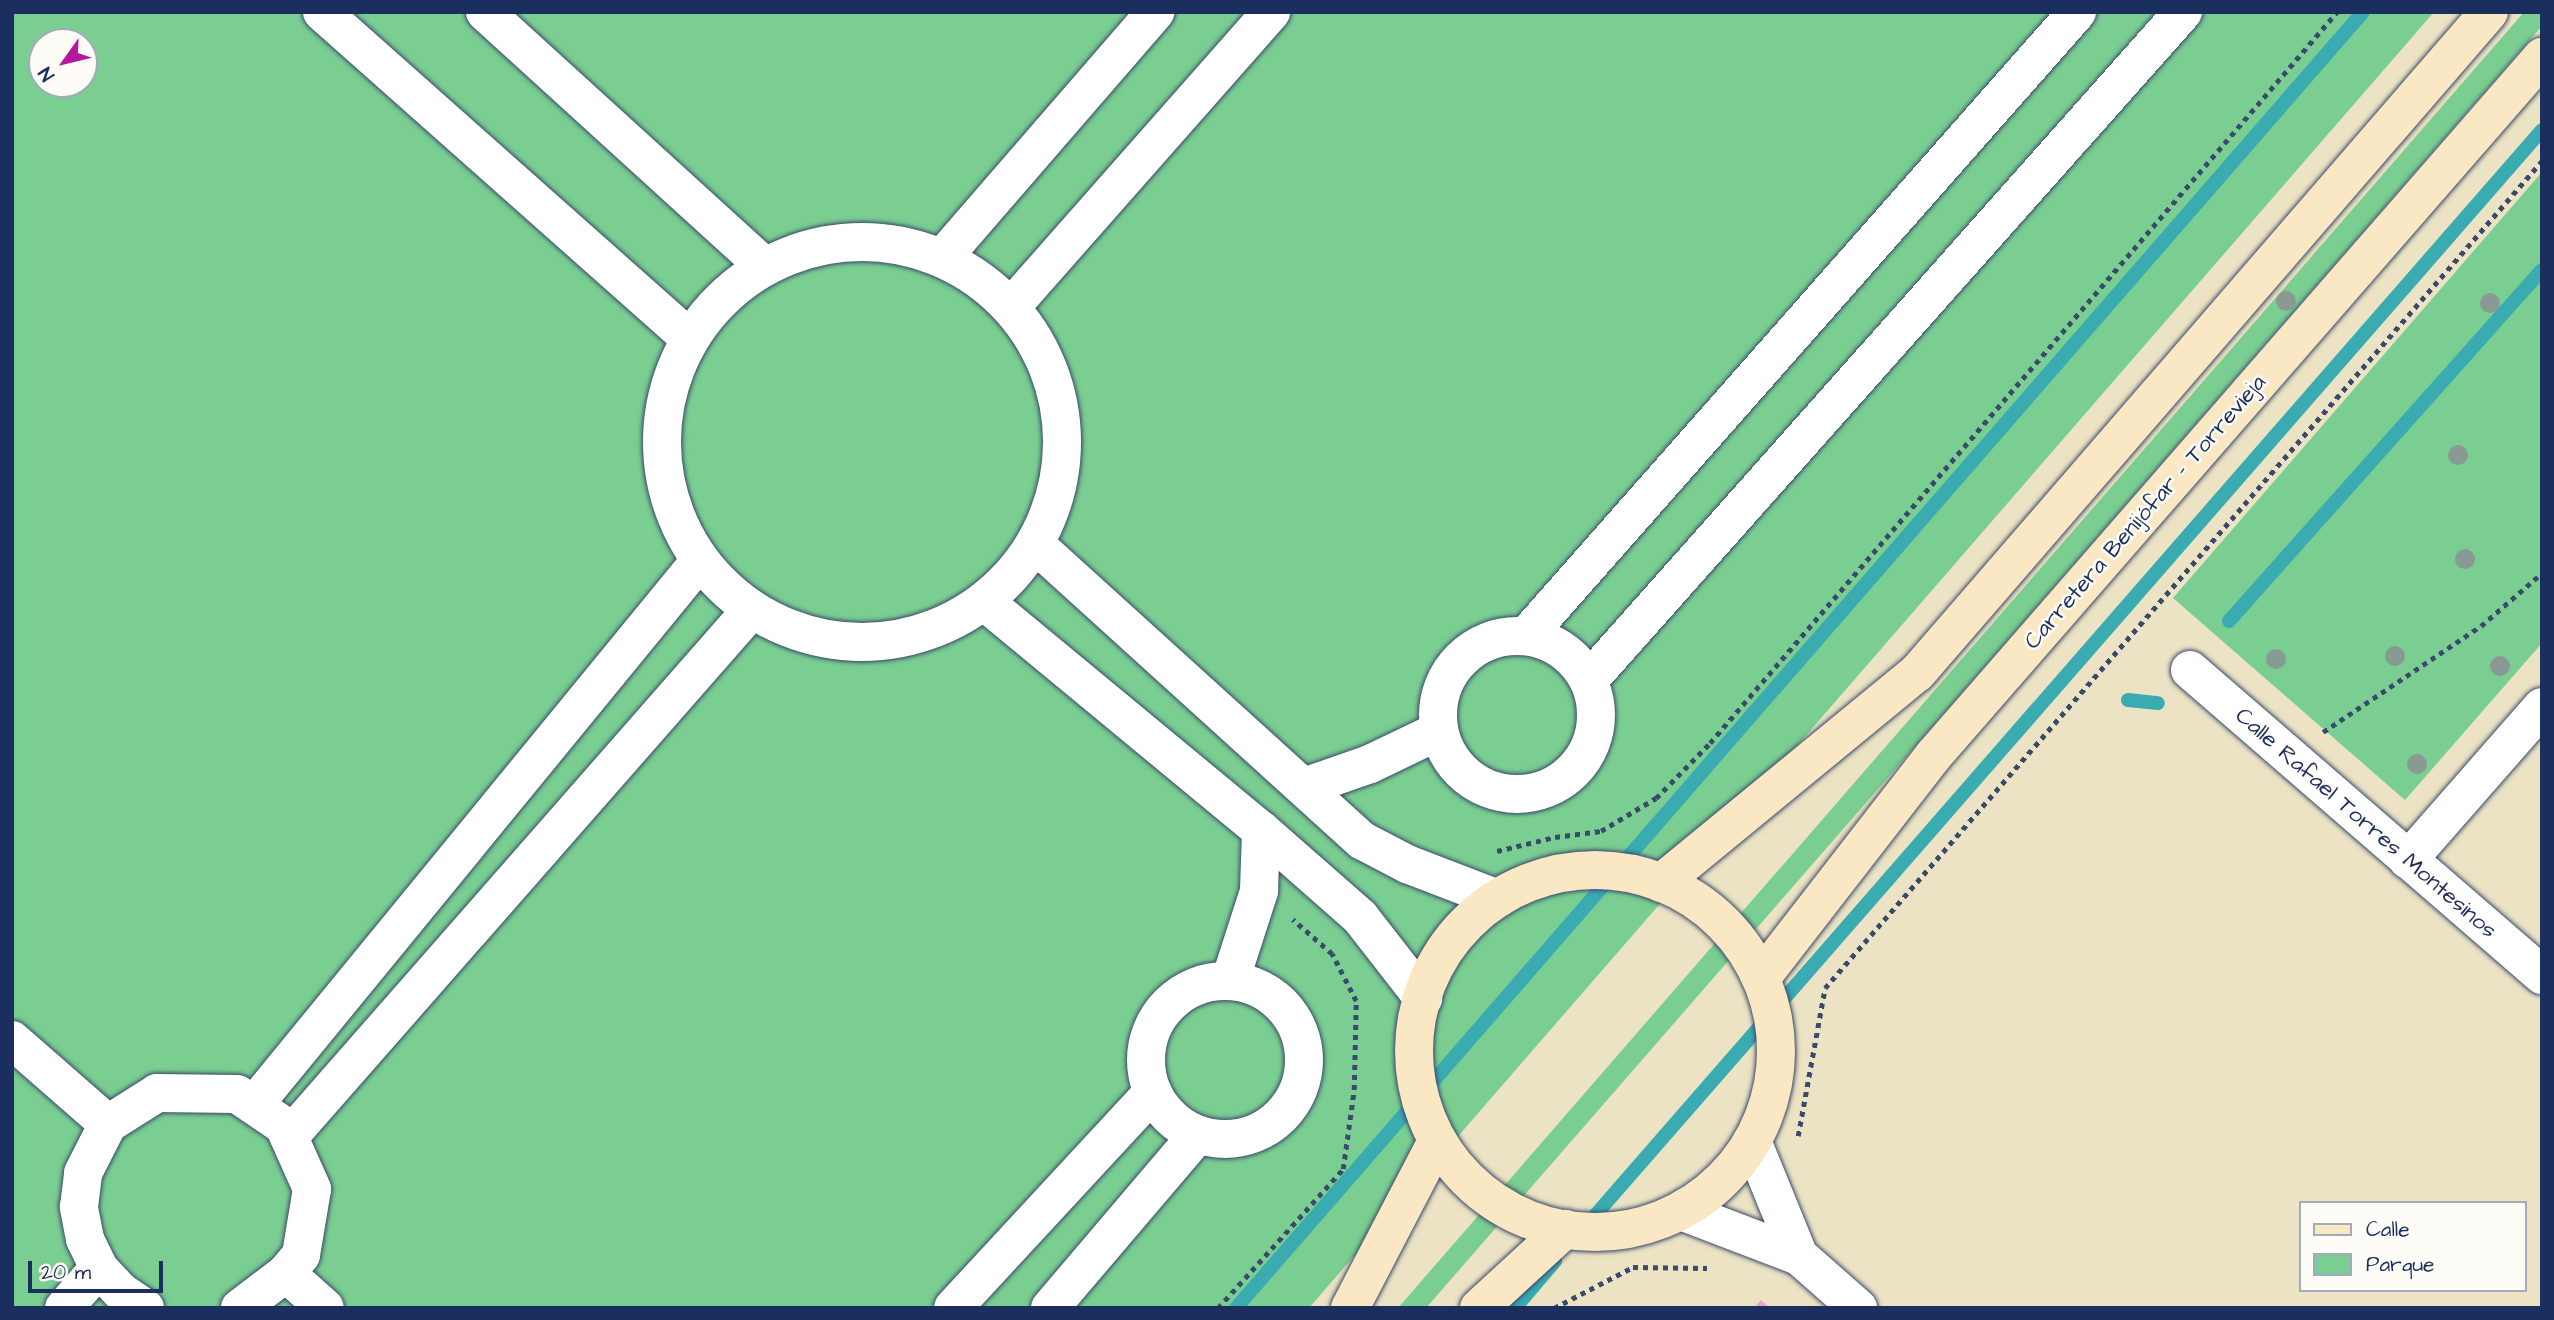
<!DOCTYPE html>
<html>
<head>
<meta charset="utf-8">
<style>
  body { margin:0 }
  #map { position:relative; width:2554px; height:1320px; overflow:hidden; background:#ebe3c3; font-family:"Architects Daughter",sans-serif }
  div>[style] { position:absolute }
  .green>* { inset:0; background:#7ace91 }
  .stream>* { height:14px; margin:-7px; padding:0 7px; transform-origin:7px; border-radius:7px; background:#39abb1 }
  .building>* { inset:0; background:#e5a7c9 }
  .path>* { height:4.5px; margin-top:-2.25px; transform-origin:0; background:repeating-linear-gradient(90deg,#3a4a6d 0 5px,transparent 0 10px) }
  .roads { filter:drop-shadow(0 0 2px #3a4a6d) drop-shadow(0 0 2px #3a4a6d) }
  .minor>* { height:38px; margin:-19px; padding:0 19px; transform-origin:19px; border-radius:19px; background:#fff }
  .minor>.ring { margin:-19px; padding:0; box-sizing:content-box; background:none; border:38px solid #fff; border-radius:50% }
  .secondary>* { height:38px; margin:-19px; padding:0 19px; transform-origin:19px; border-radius:19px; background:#fae7c3 }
  .secondary>.ring { margin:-19px; padding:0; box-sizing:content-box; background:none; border:38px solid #fae7c3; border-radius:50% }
  .trees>* { width:20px; height:20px; margin:-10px; border-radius:50%; background:#899a94 }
  span { translate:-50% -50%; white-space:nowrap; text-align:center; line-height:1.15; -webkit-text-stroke:5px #fdfcf7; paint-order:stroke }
  .street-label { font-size:23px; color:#1b2f5e }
  .frame { position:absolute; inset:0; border:14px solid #1b2f5e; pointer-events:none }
  .legend { position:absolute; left:2299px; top:1201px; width:228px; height:91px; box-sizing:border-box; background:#fdfcf7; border:2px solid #a3aaba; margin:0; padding:9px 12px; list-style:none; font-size:21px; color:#1b2f5e }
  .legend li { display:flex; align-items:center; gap:14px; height:35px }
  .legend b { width:35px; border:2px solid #a3aaba }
  .north { position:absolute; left:28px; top:28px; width:70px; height:70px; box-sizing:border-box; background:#fdfcf7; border:2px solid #a3aaba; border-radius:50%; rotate:236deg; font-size:19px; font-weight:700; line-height:28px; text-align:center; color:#1b2f5e }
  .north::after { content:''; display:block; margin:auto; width:24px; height:32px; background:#b5179e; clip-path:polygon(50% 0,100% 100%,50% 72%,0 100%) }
  .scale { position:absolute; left:28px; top:1261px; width:135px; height:32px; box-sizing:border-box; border:4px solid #1b2f5e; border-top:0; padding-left:9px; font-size:21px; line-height:24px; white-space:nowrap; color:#1b2f5e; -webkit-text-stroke:5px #fdfcf7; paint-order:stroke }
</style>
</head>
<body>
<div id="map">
  <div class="green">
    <i style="clip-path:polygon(evenodd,12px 12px,2434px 12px,1309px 1308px,12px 1308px,12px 12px,42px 42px,84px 42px,84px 84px,42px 84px,42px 42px)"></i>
    <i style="clip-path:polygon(2524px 12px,2542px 12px,2542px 26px,2317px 285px,1426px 1308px,1398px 1308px)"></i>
    <i style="clip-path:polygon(2542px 172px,2542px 643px,2405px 800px,2173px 598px)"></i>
  </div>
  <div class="stream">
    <i style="left:2229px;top:621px;width:470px;rotate:-48.3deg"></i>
    <i style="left:2128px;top:700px;width:30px;rotate:6deg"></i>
    <i style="left:1571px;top:1243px;width:1477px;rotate:-48.9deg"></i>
    <i style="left:1236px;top:1308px;width:1717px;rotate:-48.99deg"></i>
    <i style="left:1515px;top:1308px;width:62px;rotate:-49.6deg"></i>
  </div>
  <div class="building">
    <i style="clip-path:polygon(1761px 1300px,1770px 1308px,1754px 1308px)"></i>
  </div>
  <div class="path">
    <i style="left:2323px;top:732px;width:190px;rotate:-33.9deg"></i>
    <i style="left:2481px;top:626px;width:81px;rotate:-41deg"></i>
    <i style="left:1497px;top:851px;width:60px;rotate:-13.6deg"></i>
    <i style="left:1555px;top:837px;width:46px;rotate:-7.4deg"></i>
    <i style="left:1601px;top:831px;width:64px;rotate:-31deg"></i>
    <i style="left:1656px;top:798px;width:77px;rotate:-45.5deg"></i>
    <i style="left:1710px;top:743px;width:963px;rotate:-49.38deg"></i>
    <i style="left:1798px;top:1136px;width:150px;rotate:-79.7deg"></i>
    <i style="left:1825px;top:988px;width:1095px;rotate:-49.08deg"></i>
    <i style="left:1218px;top:1308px;width:187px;rotate:-48deg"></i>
    <i style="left:1343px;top:1169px;width:80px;rotate:-82.1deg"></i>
    <i style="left:1354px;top:1090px;width:89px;rotate:-88.7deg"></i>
    <i style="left:1356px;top:1001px;width:53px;rotate:-117.1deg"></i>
    <i style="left:1332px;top:954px;width:52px;rotate:-138.9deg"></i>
    <i style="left:1554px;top:1308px;width:89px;rotate:-27.4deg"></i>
    <i style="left:1633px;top:1267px;width:74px;rotate:0.8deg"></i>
  </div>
  <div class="roads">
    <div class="minor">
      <i style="left:322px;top:12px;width:489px;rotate:41.6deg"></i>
      <i style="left:485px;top:12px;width:374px;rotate:42.3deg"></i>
      <i class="ring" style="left:662px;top:242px;width:362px;height:362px"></i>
      <i style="left:944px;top:256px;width:323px;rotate:-49.1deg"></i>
      <i style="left:1012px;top:306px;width:392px;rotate:-48.6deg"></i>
      <i style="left:1036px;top:545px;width:441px;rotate:42.2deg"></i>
      <i style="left:1363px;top:841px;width:50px;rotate:27.6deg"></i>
      <i style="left:1407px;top:864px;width:97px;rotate:21deg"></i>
      <i style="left:985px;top:602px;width:358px;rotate:39.6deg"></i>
      <i style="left:1261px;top:830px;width:132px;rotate:41.3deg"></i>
      <i style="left:1360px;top:917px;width:103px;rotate:52.1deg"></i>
      <i style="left:1527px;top:635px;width:831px;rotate:-48.56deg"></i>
      <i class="ring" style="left:1438px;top:636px;width:120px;height:120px"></i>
      <i style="left:2190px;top:670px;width:466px;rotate:40.9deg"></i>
      <i style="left:1589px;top:680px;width:894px;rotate:-48.36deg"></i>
      <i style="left:1304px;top:787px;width:70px;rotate:-19.2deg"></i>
      <i style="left:1370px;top:764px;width:76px;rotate:-25.6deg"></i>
      <i style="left:2408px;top:860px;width:203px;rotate:-48.8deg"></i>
      <i class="ring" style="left:1146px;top:981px;width:120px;height:120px"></i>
      <i style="left:1230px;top:981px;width:95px;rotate:-72.1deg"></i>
      <i style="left:1259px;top:891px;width:61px;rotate:-88.1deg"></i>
      <i style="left:12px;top:1040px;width:128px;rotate:41.2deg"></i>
      <i style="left:254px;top:1105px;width:701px;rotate:-50.68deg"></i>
      <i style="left:289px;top:1137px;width:702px;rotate:-48.75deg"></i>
      <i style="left:1752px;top:1141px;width:124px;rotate:67.8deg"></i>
      <i style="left:1799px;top:1256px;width:79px;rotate:41.4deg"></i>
      <i style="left:1681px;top:1211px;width:126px;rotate:20.9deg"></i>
      <i style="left:286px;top:1273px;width:52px;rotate:41.9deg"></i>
      <i style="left:64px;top:1308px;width:53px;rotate:-48.8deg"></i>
      <i style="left:145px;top:1308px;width:29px;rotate:-146deg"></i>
      <i style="left:121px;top:1292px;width:33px;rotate:-133deg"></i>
      <i style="left:99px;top:1268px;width:32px;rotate:-116deg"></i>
      <i style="left:85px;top:1239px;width:33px;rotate:-101deg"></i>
      <i style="left:79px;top:1207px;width:34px;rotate:-83deg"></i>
      <i style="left:83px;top:1173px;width:55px;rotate:-63deg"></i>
      <i style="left:108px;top:1124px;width:58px;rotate:-32.3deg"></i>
      <i style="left:157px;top:1093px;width:80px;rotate:0.7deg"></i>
      <i style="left:237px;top:1094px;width:57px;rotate:34.2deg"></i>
      <i style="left:284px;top:1126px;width:69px;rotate:66deg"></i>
      <i style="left:312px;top:1189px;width:67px;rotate:99.5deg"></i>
      <i style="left:301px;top:1255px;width:23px;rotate:130deg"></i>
      <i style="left:286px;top:1273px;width:58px;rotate:142.7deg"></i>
      <i style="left:953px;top:1308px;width:294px;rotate:-47.2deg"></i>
      <i style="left:1050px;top:1308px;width:227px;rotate:-49.6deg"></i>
    </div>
    <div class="secondary">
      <i class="ring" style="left:1414px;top:870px;width:324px;height:324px"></i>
      <i style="left:1661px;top:883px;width:331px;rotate:-39.4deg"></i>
      <i style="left:1917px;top:673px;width:874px;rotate:-49.13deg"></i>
      <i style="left:1761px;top:978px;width:282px;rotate:-52.2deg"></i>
      <i style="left:1934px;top:755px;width:926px;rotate:-48.94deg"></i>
      <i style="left:1350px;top:1308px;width:188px;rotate:-62.5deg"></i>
      <i style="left:1479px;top:1308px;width:117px;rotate:-42.6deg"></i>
    </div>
  </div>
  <div class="trees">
    <i style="left:2286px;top:301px"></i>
    <i style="left:2490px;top:303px"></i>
    <i style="left:2458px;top:455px"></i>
    <i style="left:2465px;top:559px"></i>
    <i style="left:2395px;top:656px"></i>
    <i style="left:2276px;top:659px"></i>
    <i style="left:2500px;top:666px"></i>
    <i style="left:2417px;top:764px"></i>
  </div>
  <div class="street-label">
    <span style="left:2145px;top:512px;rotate:-49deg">Carretera Benijófar - Torrevieja</span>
    <span style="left:2366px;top:823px;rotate:41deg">Calle Rafael Torres Montesinos</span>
  </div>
  <div class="frame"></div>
  <ul class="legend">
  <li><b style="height:9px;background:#fae7c3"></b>Calle</li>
  <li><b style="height:19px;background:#7ace91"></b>Parque</li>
  </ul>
  <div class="north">N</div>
  <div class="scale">20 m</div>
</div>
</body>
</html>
